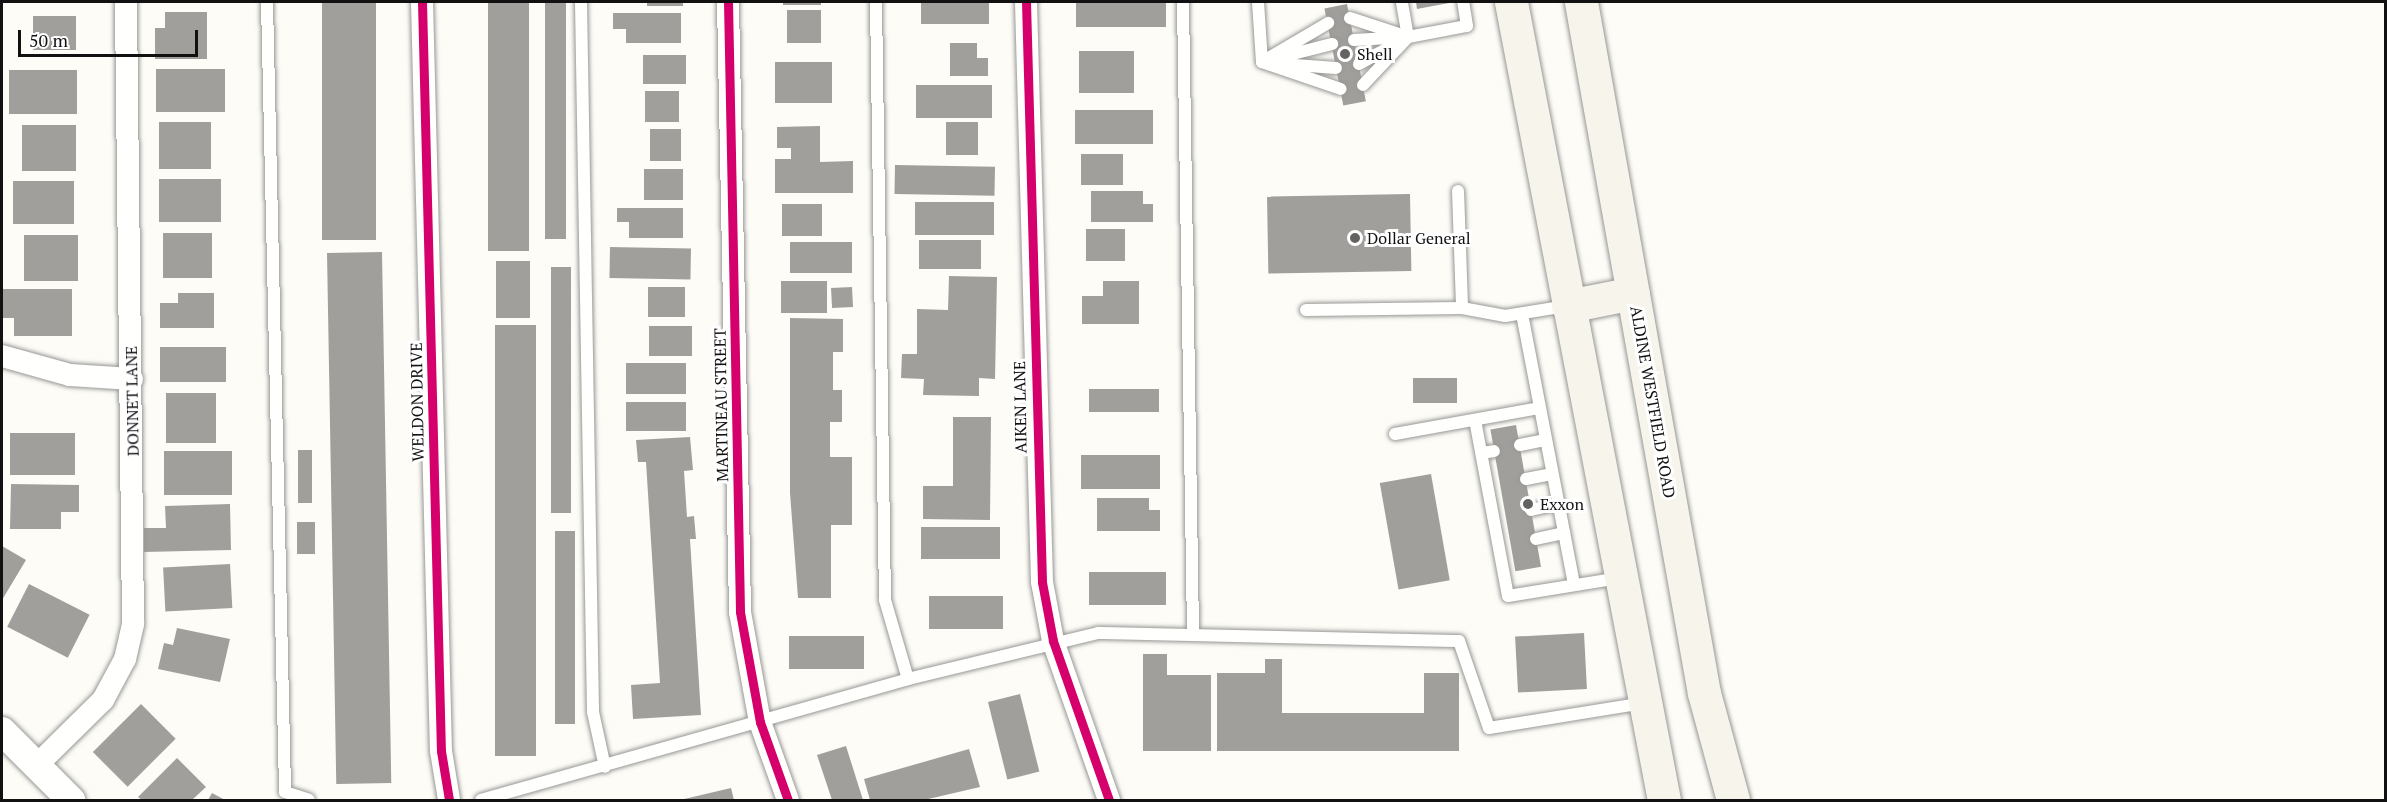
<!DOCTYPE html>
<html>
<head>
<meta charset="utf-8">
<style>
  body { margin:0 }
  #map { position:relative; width:2387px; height:802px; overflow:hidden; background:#fdfcf7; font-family:"PT Serif",serif }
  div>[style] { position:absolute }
  .building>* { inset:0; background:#a19f9c; transform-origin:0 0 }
  .roads { filter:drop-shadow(0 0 2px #979795) drop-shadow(0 0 2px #979795) }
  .service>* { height:12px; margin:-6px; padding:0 6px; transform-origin:6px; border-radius:6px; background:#fffffe }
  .minor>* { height:22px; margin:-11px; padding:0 11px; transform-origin:11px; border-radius:11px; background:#fffffe }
  .tertiary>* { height:28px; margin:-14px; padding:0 14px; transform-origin:14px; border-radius:14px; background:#fffffe }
  .secondary>* { height:33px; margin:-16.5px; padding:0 16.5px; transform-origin:16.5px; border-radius:16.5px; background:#f6f4eb }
  .cycleway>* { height:9px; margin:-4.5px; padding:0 4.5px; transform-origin:4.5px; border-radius:4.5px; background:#d6006c }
  .dots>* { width:16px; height:16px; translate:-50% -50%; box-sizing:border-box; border:3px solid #fff; border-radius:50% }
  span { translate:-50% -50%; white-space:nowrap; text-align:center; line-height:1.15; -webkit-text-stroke:6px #fff; paint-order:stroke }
  .poi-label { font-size:16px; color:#111 }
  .left { translate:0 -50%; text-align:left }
  .street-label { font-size:16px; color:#111 }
  .frame { position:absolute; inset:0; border:3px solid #111; pointer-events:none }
  .scale { position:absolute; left:18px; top:30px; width:180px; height:27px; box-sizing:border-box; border:3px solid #111; border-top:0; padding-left:8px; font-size:18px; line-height:21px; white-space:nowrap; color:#111; -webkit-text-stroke:4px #fff; paint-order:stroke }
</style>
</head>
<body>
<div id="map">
  <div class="building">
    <i style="left:322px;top:2px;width:54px;height:238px"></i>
    <i style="left:488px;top:2px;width:41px;height:249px"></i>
    <i style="left:545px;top:2px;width:21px;height:237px"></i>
    <i style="left:647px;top:2px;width:36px;height:4px"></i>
    <i style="left:783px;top:2px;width:38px;height:3px"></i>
    <i style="left:921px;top:2px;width:68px;height:22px"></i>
    <i style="left:1076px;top:2px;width:90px;height:25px"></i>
    <i style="clip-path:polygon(1416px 2px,1449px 2px,1449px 3px,1417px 9px)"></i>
    <i style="left:1347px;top:4px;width:99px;height:23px;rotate:79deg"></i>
    <i style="left:787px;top:10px;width:34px;height:33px"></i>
    <i style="clip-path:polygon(165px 12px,207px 12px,207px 59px,155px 59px,155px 28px,165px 28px)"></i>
    <i style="clip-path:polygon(613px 13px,681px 13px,681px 43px,626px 43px,626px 29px,613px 29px)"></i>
    <i style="left:33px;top:16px;width:43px;height:34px"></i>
    <i style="clip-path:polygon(950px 43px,977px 43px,977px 58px,988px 58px,988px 76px,950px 76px)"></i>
    <i style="left:1079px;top:51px;width:55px;height:42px"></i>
    <i style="left:643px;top:55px;width:43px;height:29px"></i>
    <i style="left:775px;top:62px;width:57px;height:41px"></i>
    <i style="left:156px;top:69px;width:69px;height:43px"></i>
    <i style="left:9px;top:70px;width:68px;height:44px"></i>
    <i style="left:916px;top:85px;width:76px;height:33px"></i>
    <i style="left:645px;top:91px;width:34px;height:31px"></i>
    <i style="left:1075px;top:110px;width:78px;height:34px"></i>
    <i style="left:159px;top:122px;width:52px;height:47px"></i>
    <i style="left:946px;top:122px;width:32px;height:33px"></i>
    <i style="left:22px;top:125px;width:54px;height:46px"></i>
    <i style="clip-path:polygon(820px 126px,820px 162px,853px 161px,853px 193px,775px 193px,775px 159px,791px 159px,791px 148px,777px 148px,777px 127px)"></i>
    <i style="left:650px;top:129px;width:31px;height:32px"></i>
    <i style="left:1081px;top:154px;width:42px;height:31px"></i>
    <i style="left:895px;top:165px;width:100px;height:29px;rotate:1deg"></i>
    <i style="left:644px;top:169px;width:39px;height:31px"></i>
    <i style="left:159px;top:179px;width:62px;height:43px"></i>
    <i style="left:13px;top:181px;width:61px;height:43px"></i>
    <i style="clip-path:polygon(1091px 191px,1143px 191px,1143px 204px,1153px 204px,1153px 222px,1091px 222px)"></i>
    <i style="left:1410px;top:194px;width:77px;height:143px;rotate:89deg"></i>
    <i style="left:915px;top:202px;width:79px;height:33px"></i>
    <i style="left:782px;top:204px;width:40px;height:32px"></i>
    <i style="clip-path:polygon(617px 208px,683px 208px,683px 238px,629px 238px,629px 222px,617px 222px)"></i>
    <i style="left:1086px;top:229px;width:39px;height:32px"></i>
    <i style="left:163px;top:233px;width:49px;height:45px"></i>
    <i style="left:24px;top:235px;width:54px;height:46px"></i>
    <i style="left:919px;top:240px;width:62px;height:29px"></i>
    <i style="left:790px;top:242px;width:62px;height:31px"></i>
    <i style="left:610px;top:247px;width:81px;height:31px;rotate:1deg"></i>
    <i style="left:382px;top:252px;width:531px;height:55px;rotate:89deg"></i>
    <i style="left:496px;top:261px;width:34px;height:57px"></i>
    <i style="left:551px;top:267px;width:20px;height:246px"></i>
    <i style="clip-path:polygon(949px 276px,997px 277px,995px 379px,979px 378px,979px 396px,923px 395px,924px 379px,901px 378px,902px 354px,917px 354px,917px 309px,948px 310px)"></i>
    <i style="left:781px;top:281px;width:46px;height:32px"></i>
    <i style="clip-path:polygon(1103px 281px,1139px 281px,1139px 324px,1082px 324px,1082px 296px,1103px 296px)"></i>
    <i style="left:648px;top:287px;width:37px;height:30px"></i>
    <i style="left:852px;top:287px;width:20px;height:21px;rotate:87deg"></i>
    <i style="clip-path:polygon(2px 289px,72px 289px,72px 336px,14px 336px,14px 318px,2px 318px)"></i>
    <i style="clip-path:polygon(178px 293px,214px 293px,214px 328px,160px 328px,160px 303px,178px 303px)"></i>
    <i style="clip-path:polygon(790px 318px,843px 319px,843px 352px,833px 352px,833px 390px,842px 390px,842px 422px,830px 422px,830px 457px,852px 457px,852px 525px,831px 525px,831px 598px,798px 598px,790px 493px)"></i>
    <i style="left:495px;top:325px;width:41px;height:431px"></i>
    <i style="left:649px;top:326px;width:43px;height:30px"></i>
    <i style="left:160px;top:347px;width:66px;height:35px"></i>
    <i style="left:626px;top:363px;width:60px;height:31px"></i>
    <i style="left:1413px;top:378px;width:44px;height:25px"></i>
    <i style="left:1089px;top:389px;width:70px;height:23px"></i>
    <i style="left:166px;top:393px;width:50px;height:50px"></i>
    <i style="left:626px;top:402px;width:60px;height:29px"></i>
    <i style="clip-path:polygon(953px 417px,991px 417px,990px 520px,923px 519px,923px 486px,953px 486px)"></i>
    <i style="left:1516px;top:425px;width:144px;height:26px;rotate:80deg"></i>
    <i style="left:10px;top:433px;width:65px;height:42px"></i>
    <i style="clip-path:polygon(690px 437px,693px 470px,684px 471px,687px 517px,694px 516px,696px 539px,690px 539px,701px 715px,633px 719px,631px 685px,660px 683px,646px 462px,638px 462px,636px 440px)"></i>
    <i style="left:298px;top:450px;width:14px;height:53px"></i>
    <i style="left:164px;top:451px;width:68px;height:44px"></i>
    <i style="left:1081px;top:455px;width:79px;height:34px"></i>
    <i style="left:1431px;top:474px;width:108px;height:52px;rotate:80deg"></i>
    <i style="clip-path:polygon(11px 484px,79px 485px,79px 512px,61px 512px,61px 529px,10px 529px)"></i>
    <i style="clip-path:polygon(1097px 498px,1149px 498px,1149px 510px,1160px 510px,1160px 531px,1097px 531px)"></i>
    <i style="clip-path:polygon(230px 504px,231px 550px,144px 552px,144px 528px,166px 528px,165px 506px)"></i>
    <i style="left:297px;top:522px;width:18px;height:32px"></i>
    <i style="left:921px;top:527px;width:79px;height:32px"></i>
    <i style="left:555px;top:531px;width:20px;height:193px"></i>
    <i style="clip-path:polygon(2px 546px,26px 560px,2px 600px)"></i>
    <i style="left:230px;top:564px;width:44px;height:67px;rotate:87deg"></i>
    <i style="left:1089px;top:572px;width:77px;height:33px"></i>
    <i style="left:29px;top:584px;width:68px;height:48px;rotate:27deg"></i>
    <i style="left:929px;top:596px;width:74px;height:33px"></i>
    <i style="clip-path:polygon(177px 628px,230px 639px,220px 682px,158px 669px,164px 643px,173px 645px)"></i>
    <i style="left:1584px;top:633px;width:56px;height:69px;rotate:87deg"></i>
    <i style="left:789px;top:636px;width:75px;height:33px"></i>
    <i style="clip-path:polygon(1143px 654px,1167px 654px,1167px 675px,1211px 675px,1211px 751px,1143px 751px)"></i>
    <i style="clip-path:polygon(1265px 659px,1282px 659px,1282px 713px,1424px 713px,1424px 673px,1459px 673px,1459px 751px,1217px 751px,1217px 673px,1265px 673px)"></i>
    <i style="left:1020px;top:694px;width:80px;height:33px;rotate:76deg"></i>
    <i style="left:141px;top:704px;width:49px;height:68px;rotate:45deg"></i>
    <i style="clip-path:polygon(846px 746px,863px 800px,832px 800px,817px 755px)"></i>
    <i style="clip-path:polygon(969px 749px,980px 787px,924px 800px,870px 800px,864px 779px)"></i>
    <i style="clip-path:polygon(177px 758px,206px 787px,192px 800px,142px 800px,138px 797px)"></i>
    <i style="clip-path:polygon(731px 788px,734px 800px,680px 800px)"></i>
    <i style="clip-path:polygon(212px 793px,225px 800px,208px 800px)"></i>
  </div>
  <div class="roads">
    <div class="service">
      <i style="left:267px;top:2px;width:790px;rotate:88.69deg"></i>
      <i style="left:285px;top:792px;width:25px;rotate:18deg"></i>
      <i style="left:581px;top:2px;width:710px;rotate:89.03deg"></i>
      <i style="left:593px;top:712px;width:56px;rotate:77.7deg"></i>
      <i style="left:876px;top:2px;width:598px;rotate:89.14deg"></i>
      <i style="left:885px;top:600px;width:82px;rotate:73.8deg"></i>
      <i style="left:1183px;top:2px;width:633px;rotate:89.09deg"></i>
      <i style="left:1258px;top:2px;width:60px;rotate:86.2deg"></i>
      <i style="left:1262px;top:62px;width:77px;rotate:-30.6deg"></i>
      <i style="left:1350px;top:18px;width:61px;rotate:18.1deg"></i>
      <i style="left:1408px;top:37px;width:36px;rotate:-100deg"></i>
      <i style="left:1354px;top:40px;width:54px;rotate:-3.2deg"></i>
      <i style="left:1408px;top:37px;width:56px;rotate:151.1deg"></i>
      <i style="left:1277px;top:58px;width:57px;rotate:-14.3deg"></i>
      <i style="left:1262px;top:62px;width:83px;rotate:18.9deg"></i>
      <i style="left:1281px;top:64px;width:55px;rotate:4.2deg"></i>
      <i style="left:1363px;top:85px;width:66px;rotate:-46.8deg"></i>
      <i style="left:1408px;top:37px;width:60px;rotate:-10.6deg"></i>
      <i style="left:1467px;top:26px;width:24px;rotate:-99deg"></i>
      <i style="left:1458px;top:191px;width:117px;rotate:88deg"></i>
      <i style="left:1306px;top:310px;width:156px;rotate:-0.7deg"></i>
      <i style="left:1462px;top:308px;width:44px;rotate:10.5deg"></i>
      <i style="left:1505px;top:316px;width:63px;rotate:-9.2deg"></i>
      <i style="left:1522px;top:314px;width:275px;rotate:79.1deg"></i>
      <i style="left:1475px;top:420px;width:179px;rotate:79.4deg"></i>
      <i style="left:1508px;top:596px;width:112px;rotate:-9.2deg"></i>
      <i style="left:1395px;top:434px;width:146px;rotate:-10.2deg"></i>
      <i style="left:1520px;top:445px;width:25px;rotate:-11deg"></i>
      <i style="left:1482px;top:453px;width:12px;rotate:-9deg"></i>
      <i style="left:1526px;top:479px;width:26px;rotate:-11deg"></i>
      <i style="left:1531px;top:510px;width:28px;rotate:-13deg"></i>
      <i style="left:1536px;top:539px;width:29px;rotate:-12deg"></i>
      <i style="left:481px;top:800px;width:444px;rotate:-15.8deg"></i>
      <i style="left:908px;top:679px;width:195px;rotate:-13.6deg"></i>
      <i style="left:1098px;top:633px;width:361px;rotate:1.3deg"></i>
      <i style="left:1459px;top:641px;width:92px;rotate:71deg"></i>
      <i style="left:1489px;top:728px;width:156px;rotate:-9.2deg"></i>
    </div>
    <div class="minor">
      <i style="left:422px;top:2px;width:749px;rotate:88.55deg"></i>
      <i style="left:441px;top:751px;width:50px;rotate:80.7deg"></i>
      <i style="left:728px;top:2px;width:610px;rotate:88.87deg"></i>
      <i style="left:740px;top:612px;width:112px;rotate:79.7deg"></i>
      <i style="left:760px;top:722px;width:83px;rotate:70.3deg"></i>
      <i style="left:1026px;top:2px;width:580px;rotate:88.42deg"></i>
      <i style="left:1042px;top:582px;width:60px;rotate:79.4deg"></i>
      <i style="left:1053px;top:641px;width:169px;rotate:70.6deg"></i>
      <i style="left:2px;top:356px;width:71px;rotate:15.6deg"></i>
      <i style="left:70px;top:375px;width:62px;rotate:3.7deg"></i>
      <i style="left:37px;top:765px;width:93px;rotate:-44.6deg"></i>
      <i style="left:103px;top:700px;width:47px;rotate:-61.8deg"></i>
      <i style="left:125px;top:659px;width:37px;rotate:-77deg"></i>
      <i style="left:133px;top:623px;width:621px;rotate:-90.65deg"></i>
    </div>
    <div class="tertiary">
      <i style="left:2px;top:731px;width:98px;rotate:45deg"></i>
    </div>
    <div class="secondary">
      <i style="left:1511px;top:2px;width:813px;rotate:79.15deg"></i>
      <i style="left:1581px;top:2px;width:702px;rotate:79.91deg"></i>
      <i style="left:1704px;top:693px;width:111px;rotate:74.8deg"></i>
      <i style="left:1568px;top:306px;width:66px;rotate:-11.3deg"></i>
    </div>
  </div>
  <div class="cycleway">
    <i style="left:422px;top:2px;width:749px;rotate:88.55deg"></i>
    <i style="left:441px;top:751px;width:50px;rotate:80.7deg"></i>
    <i style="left:728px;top:2px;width:610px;rotate:88.87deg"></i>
    <i style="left:740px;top:612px;width:112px;rotate:79.7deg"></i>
    <i style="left:760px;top:722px;width:83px;rotate:70.3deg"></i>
    <i style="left:1026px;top:2px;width:580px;rotate:88.42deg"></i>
    <i style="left:1042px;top:582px;width:60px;rotate:79.4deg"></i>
    <i style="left:1053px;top:641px;width:169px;rotate:70.6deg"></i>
  </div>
  <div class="dots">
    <i style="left:1345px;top:54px;background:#646362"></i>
    <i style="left:1355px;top:238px;background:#646362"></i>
    <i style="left:1528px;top:504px;background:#646362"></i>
  </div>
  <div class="poi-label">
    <span class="left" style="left:1357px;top:54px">Shell</span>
    <span class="left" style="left:1367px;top:238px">Dollar General</span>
    <span class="left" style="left:1540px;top:504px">Exxon</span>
  </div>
  <div class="street-label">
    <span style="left:132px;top:401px;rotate:-91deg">DONNET LANE</span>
    <span style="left:417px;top:402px;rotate:-91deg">WELDON DRIVE</span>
    <span style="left:1653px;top:402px;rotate:80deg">ALDINE WESTFIELD ROAD</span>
    <span style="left:721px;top:405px;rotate:-91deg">MARTINEAU STREET</span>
    <span style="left:1020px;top:407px;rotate:-91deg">AIKEN LANE</span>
  </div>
  <div class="frame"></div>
  <div class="scale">50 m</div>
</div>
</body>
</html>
